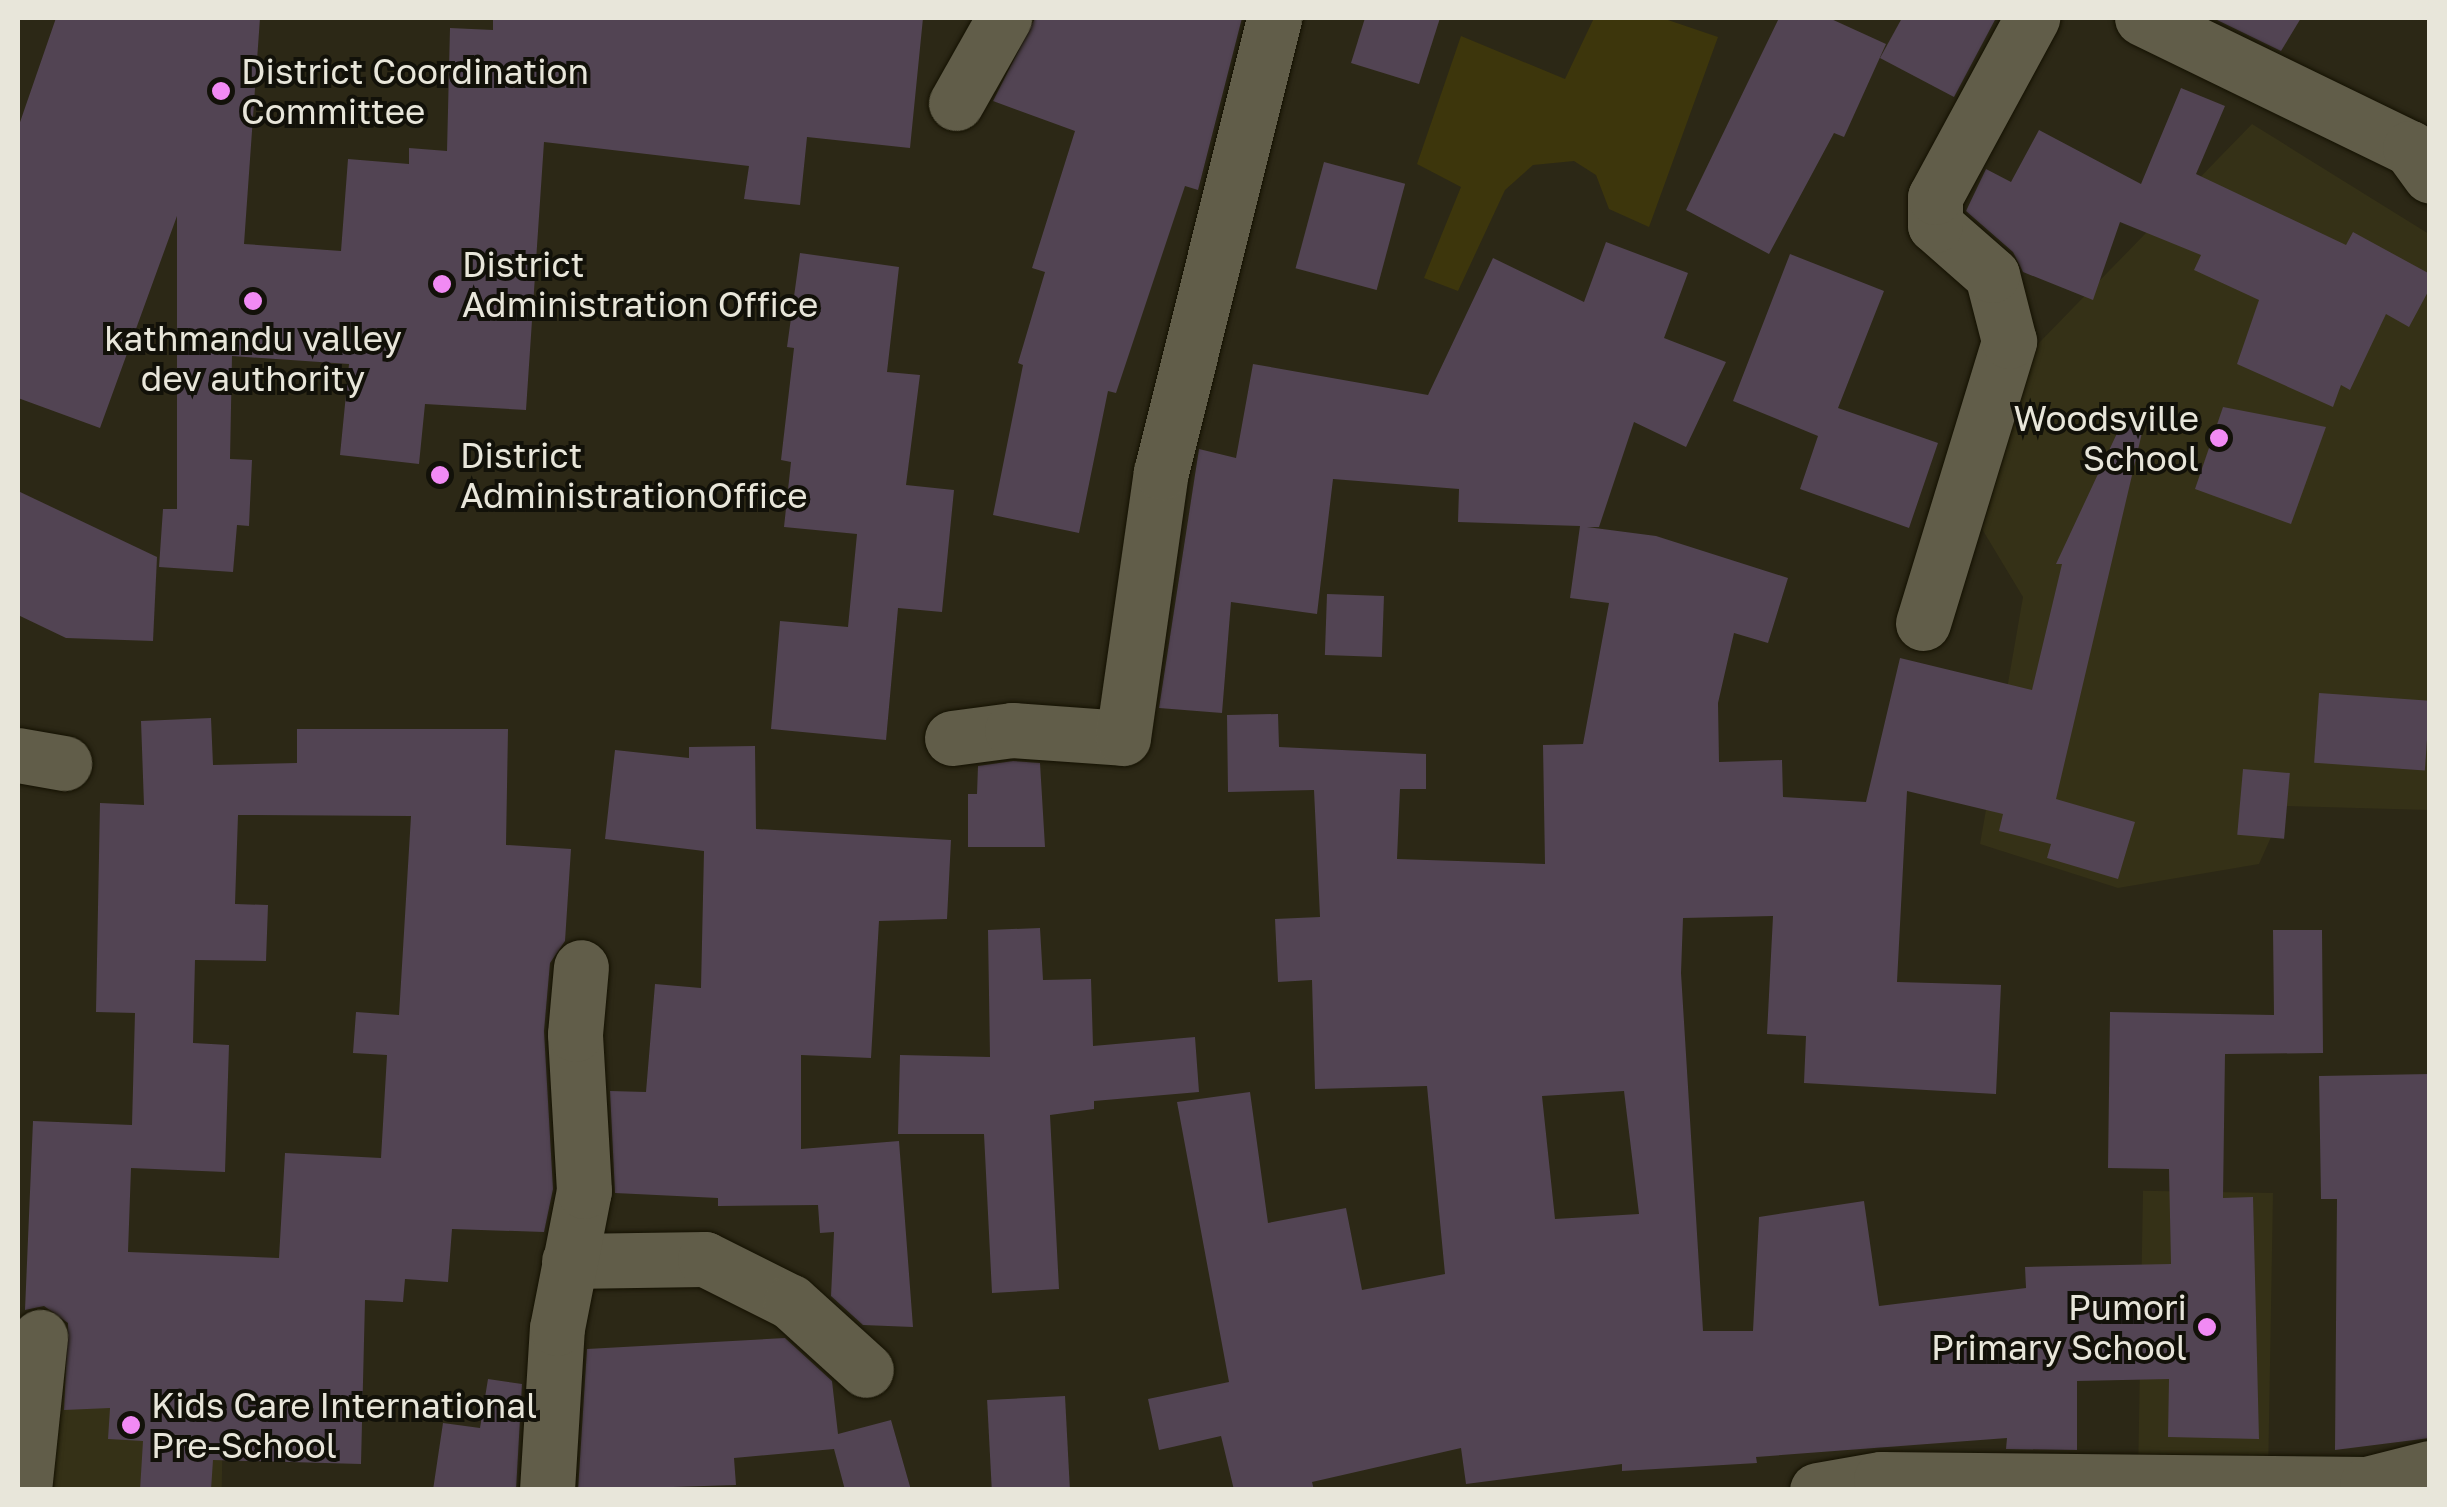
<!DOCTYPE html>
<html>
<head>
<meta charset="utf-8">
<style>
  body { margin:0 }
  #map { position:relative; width:2447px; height:1507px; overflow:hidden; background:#2c2816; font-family:"Golos Text",sans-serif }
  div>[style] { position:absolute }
  .built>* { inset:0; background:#353117; transform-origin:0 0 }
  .green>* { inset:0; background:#3d360c }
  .building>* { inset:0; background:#524453; transform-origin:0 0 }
  .roads { filter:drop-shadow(0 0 2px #141102) drop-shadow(0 0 2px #141102) }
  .minor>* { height:55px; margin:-27.5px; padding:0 27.5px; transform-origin:27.5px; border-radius:27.5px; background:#615d49 }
  .dots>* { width:28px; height:28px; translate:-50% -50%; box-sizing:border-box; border:5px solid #121109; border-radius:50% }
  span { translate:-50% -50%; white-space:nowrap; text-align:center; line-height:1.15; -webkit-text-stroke:8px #121109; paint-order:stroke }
  .poi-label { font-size:35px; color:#e8e6da }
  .left { translate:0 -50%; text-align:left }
  .right { translate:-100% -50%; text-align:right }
  .frame { position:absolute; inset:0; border:20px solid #e8e6da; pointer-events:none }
</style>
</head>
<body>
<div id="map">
  <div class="built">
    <i style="clip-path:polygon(2252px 124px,2429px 234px,2429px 810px,2285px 806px,2259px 864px,2118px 888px,1980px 844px,2023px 597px,1982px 529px,2035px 347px)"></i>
    <i style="left:2273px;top:1193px;width:268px;height:130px;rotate:91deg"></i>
    <i style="left:42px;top:1357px;width:182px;height:133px;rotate:1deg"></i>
  </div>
  <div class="green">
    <i style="clip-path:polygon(1594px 18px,1662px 18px,1718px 37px,1649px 227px,1609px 209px,1596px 175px,1574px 161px,1533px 165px,1505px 190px,1458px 291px,1424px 278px,1461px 187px,1417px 164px,1461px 36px,1565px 79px)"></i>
  </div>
  <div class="building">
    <i style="clip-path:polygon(56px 18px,260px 18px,244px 244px,341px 251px,348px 159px,409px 164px,409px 148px,447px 151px,450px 28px,493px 30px,493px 18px,923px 18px,910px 148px,807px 137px,800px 205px,744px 199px,749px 166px,544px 142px,526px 410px,425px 404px,419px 464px,340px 455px,349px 364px,232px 356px,230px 459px,252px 460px,249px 526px,237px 525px,233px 572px,159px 567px,163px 509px,177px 509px,177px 216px,100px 428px,18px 398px,18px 128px)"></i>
    <i style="clip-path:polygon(1035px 18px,1242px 18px,1198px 190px,1185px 186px,1116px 393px,1108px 391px,1079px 533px,993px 515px,1023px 365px,1018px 363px,1045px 272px,1032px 268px,1075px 131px,993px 101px)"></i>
    <i style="clip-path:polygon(1365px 18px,1440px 18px,1419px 84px,1351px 63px)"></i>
    <i style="clip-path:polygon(1779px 18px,1829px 18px,1886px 44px,1844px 137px,1834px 133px,1769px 254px,1686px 210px)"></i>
    <i style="clip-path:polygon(1902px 18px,1996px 18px,1954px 97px,1880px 58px)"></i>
    <i style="clip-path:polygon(2213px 18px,2301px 18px,2281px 51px)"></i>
    <i style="clip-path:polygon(2181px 88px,2225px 106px,2196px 174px,2346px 245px,2353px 232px,2430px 274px,2430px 288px,2409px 327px,2386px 314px,2350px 390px,2341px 385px,2333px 407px,2237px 364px,2259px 300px,2194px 270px,2201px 255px,2120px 222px,2093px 300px,2023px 272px,2013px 252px,1966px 211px,1986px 169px,2011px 182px,2039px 130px,2141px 184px)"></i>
    <i style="left:1324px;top:162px;width:84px;height:110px;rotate:15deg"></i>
    <i style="clip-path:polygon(evenodd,1606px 242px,1688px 273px,1664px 338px,1726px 362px,1686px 447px,1634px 422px,1599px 527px,1587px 527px,1656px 536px,1788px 578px,1768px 643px,1734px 633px,1718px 703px,1719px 762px,1782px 760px,1783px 797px,1866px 802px,1900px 658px,2032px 690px,2062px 564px,2056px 564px,2126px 414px,2145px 420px,2056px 799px,2135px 822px,2118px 879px,2047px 858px,2051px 844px,1999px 831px,2003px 814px,1907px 791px,1897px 982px,2001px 985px,1996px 1094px,1804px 1083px,1806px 1036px,1767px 1034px,1773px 916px,1683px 918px,1681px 973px,1703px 1331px,1753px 1331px,1759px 1217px,1864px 1201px,1879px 1306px,2026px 1288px,2025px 1267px,2171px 1264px,2169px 1169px,2108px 1168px,2110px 1012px,2274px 1015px,2273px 930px,2322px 930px,2323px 1053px,2225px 1054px,2223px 1198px,2253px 1197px,2259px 1439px,2168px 1437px,2169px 1379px,2077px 1381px,2077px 1450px,2006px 1449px,2007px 1438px,1756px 1457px,1757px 1463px,1622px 1471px,1622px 1464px,1466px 1484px,1461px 1448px,1312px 1482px,1314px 1490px,1234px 1490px,1221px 1436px,1159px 1450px,1148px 1399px,1229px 1382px,1177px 1102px,1250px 1092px,1268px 1223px,1346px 1208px,1362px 1290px,1445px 1274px,1427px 1086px,1315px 1089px,1312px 980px,1278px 982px,1275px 919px,1320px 917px,1314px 790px,1228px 792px,1227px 715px,1278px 714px,1279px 747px,1426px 754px,1426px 789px,1400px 789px,1397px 859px,1545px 864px,1543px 745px,1583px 744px,1609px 603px,1570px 598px,1580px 526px,1458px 522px,1459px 489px,1333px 479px,1317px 614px,1231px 602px,1222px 713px,1159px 708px,1199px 449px,1236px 458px,1253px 364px,1428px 395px,1493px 258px,1584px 302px,1606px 242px,1624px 1091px,1639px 1214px,1555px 1219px,1542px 1096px,1624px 1091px)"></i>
    <i style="clip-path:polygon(800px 253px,899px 267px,887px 372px,920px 375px,906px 485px,954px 490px,942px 612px,898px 608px,886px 740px,771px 729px,780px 621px,848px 627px,857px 534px,784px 527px,791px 462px,781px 460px,794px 348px,787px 347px)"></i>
    <i style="clip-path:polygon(1790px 254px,1884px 291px,1838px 408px,1938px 443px,1909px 528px,1800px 489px,1818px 436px,1733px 401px)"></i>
    <i style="clip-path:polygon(2223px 407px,2326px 427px,2291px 524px,2195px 489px)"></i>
    <i style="clip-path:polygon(18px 491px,157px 557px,153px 641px,66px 638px,18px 615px)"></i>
    <i style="left:1327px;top:594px;width:57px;height:61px;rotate:2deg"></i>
    <i style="left:2319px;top:693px;width:111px;height:70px;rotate:4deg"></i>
    <i style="clip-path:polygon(evenodd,211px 718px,213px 765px,297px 763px,297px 729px,508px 729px,506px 845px,571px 849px,565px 941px,550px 963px,544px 1031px,553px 1189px,544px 1232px,452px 1229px,448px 1282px,405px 1279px,403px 1302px,365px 1300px,361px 1464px,213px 1460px,211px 1490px,140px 1490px,143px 1441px,108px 1439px,110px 1408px,64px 1410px,68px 1323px,44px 1306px,25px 1310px,33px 1121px,132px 1125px,135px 1013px,96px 1012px,100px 803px,144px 805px,141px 721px,211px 718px,238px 815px,411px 816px,399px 1015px,356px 1012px,353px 1053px,387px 1055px,381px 1158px,285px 1153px,279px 1258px,128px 1252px,131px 1168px,225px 1172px,229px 1045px,193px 1043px,195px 960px,266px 961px,268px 905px,235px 904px,238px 815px)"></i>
    <i style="clip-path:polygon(755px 746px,756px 829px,951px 840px,947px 919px,879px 921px,871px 1058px,801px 1055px,801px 1149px,899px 1141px,913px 1327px,863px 1325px,831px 1296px,834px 1232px,820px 1233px,818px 1205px,718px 1206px,718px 1198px,615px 1193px,610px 1091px,646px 1092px,655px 984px,701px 988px,704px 851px,605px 839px,615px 750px,689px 758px,689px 747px)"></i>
    <i style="clip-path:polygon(1013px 761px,1040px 763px,1045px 847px,968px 847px,968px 794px,977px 794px,978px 766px)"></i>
    <i style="left:2243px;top:769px;width:47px;height:66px;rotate:5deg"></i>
    <i style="clip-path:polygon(1040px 928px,1043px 980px,1091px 979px,1093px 1046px,1195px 1037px,1199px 1092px,1094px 1101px,1094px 1109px,1050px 1115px,1059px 1289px,992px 1293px,984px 1134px,898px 1134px,900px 1055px,990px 1057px,988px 930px)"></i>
    <i style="clip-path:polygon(2430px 1074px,2430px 1438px,2335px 1450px,2337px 1199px,2321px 1199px,2319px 1076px)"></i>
    <i style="clip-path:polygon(785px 1338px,832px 1381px,838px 1434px,891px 1420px,911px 1490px,845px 1490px,834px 1449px,734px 1458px,736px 1485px,578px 1490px,587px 1349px)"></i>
    <i style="clip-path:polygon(488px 1379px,522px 1384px,516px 1490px,433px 1490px,443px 1423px,480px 1428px)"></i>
    <i style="left:1065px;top:1396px;width:94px;height:78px;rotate:87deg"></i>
  </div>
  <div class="roads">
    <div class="minor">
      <i style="left:2142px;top:18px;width:298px;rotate:25.9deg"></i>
      <i style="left:2410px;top:148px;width:34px;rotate:54deg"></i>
      <i style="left:956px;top:103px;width:98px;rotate:-60.5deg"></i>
      <i style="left:1923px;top:623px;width:295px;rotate:-73deg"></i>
      <i style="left:2009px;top:341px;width:68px;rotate:-104.4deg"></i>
      <i style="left:1992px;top:275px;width:76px;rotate:-138.7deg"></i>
      <i style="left:1935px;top:225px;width:28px;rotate:-90deg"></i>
      <i style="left:1935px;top:197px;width:204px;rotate:-61.5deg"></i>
      <i style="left:952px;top:738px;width:61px;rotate:-7.6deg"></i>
      <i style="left:1012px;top:730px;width:111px;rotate:4.1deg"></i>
      <i style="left:1123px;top:738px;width:269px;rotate:-81.9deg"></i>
      <i style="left:1161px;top:472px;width:468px;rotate:-76deg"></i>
      <i style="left:18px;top:755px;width:47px;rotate:9.9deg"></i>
      <i style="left:569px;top:1261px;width:136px;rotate:-0.8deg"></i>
      <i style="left:705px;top:1259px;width:96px;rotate:26.6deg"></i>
      <i style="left:791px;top:1302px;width:101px;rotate:42.2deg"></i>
      <i style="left:24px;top:1490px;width:154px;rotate:-84deg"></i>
      <i style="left:547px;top:1490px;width:162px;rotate:-86.5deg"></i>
      <i style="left:557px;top:1328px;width:140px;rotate:-78.9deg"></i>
      <i style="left:584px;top:1191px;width:157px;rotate:-93.3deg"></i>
      <i style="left:575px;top:1034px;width:67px;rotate:-84.9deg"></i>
      <i style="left:1817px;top:1490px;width:65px;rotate:-9.8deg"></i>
      <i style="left:1881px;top:1479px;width:486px;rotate:0.6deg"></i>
      <i style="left:2367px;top:1484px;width:65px;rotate:-14.3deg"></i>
    </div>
  </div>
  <div class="dots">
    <i style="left:221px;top:91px;background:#f18af4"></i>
    <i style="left:442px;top:284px;background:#f18af4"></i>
    <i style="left:253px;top:301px;background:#f18af4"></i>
    <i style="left:2219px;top:438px;background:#f18af4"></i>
    <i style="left:440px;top:475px;background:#f18af4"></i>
    <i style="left:2207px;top:1327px;background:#f18af4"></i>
    <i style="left:131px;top:1425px;background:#f18af4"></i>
  </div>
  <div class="poi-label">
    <span class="left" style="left:241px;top:91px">District Coordination<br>Committee</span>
    <span class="left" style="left:462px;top:284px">District<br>Administration Office</span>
    <span style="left:253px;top:358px">kathmandu valley<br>dev authority</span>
    <span class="right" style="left:2199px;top:438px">Woodsville<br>School</span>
    <span class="left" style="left:460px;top:475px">District<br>AdministrationOffice</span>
    <span class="right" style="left:2187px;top:1327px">Pumori<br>Primary School</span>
    <span class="left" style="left:151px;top:1425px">Kids Care International<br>Pre-School</span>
  </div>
  <div class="frame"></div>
</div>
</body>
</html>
